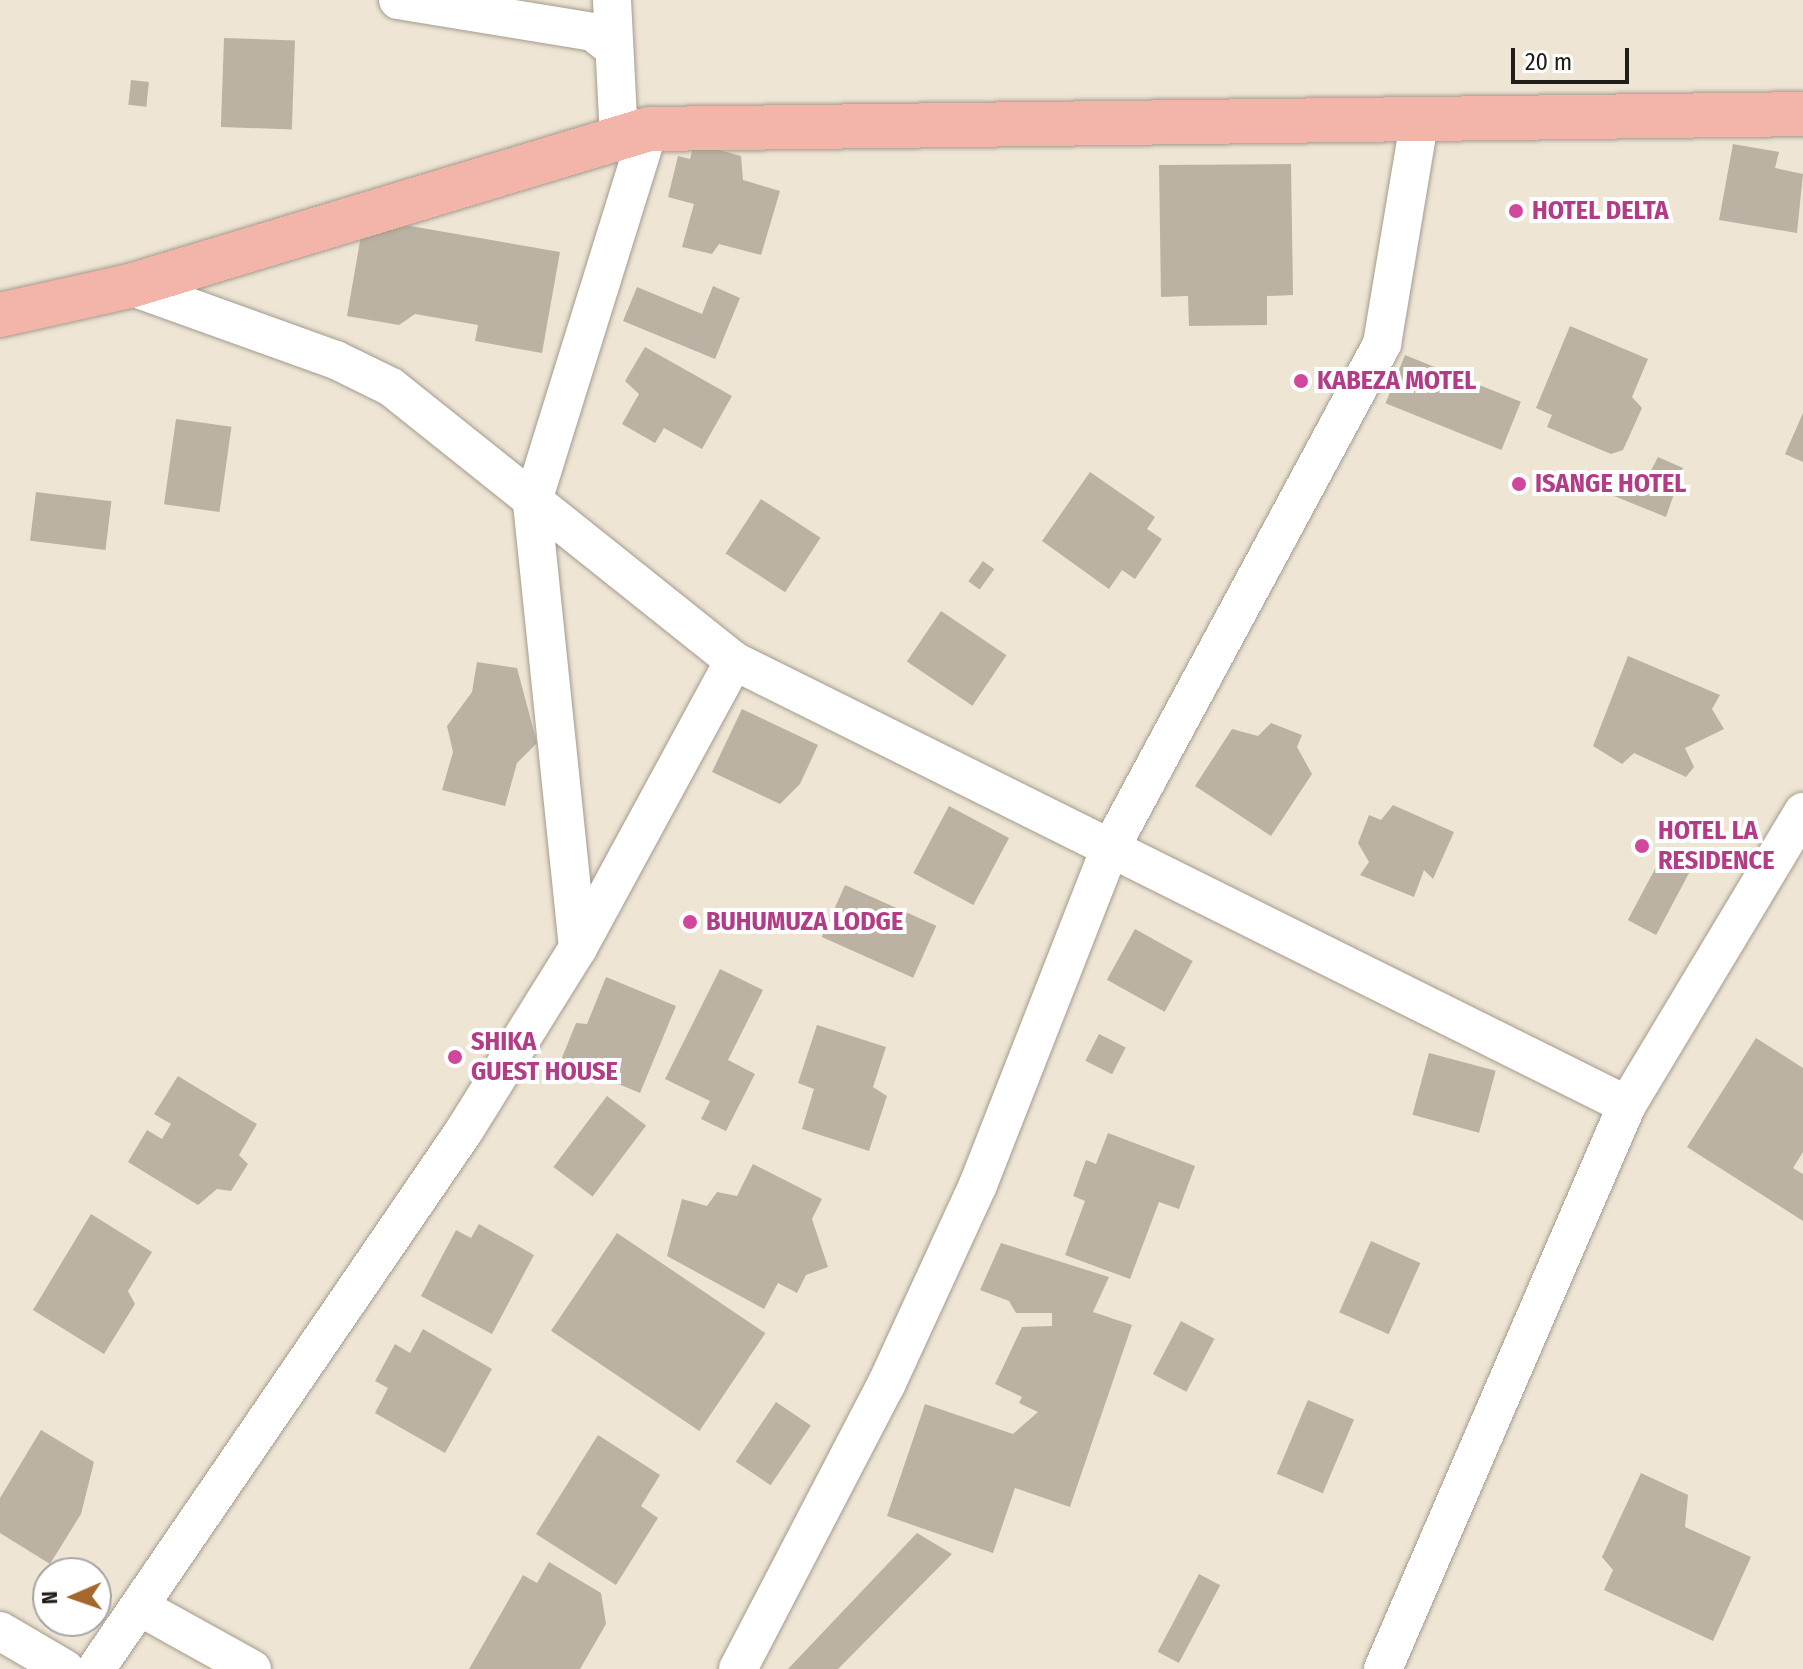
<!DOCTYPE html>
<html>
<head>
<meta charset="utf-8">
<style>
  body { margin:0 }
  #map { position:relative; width:1803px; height:1669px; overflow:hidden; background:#eee5d5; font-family:"Fira Sans Condensed",sans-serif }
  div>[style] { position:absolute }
  .building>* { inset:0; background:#bbb2a3; transform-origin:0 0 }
  .roads { filter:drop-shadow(0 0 2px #a49b8d) drop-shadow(0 0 2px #a49b8d) }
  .minor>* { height:38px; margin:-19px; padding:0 19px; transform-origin:19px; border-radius:19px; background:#fff }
  .major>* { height:44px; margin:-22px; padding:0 22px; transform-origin:22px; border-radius:22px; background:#f3b5a9 }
  .dots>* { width:22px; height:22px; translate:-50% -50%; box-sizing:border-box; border:4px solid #fff; border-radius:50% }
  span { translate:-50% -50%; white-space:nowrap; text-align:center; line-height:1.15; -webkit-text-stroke:8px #fff; paint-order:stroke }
  .hotel-label { font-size:26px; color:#b23c85; font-weight:700 }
  .left { translate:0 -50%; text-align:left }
  .north { position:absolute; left:32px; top:1557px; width:80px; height:80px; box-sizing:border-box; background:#fff; border:2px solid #a6a5a3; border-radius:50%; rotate:268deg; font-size:22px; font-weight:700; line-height:32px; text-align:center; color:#211e19 }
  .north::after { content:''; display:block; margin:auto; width:28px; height:36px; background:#a4672c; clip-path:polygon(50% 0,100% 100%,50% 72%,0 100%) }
  .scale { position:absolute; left:1511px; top:48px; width:118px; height:36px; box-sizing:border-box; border:4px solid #211e19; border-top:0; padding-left:10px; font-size:24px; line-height:28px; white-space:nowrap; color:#211e19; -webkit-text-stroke:6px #fff; paint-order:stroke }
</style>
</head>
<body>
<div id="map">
  <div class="building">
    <i style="left:224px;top:38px;width:71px;height:89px;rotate:2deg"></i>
    <i style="left:131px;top:80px;width:18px;height:25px;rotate:6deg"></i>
    <i style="clip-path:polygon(694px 143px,741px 156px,743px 180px,780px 191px,761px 255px,719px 244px,712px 254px,682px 247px,694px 204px,668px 197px,678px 156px,690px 159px)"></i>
    <i style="clip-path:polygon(1733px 144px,1779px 152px,1775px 168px,1803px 174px,1797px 233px,1719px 220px)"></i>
    <i style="clip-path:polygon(1291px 164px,1293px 295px,1267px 296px,1267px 325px,1189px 326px,1188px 296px,1161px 297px,1159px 165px)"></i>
    <i style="clip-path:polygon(364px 218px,560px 252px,542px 353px,475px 341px,478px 325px,415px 314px,399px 325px,347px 316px)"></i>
    <i style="clip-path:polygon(713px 286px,740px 298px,715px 359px,623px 321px,637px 287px,702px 314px)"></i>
    <i style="clip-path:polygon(1570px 326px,1648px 359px,1632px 397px,1642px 408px,1623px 450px,1611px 454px,1547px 427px,1552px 415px,1536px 408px)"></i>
    <i style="clip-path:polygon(645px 347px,732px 396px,702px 449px,664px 428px,655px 443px,622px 424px,639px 394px,625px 381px)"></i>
    <i style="left:1405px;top:355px;width:125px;height:52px;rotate:22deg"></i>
    <i style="clip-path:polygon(1803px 413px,1803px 462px,1785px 454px)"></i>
    <i style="left:176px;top:419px;width:56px;height:86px;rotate:8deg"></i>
    <i style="clip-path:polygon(1658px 457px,1683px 468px,1666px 517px,1614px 496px,1625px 470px,1646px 480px)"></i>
    <i style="clip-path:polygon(1090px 472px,1155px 517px,1147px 529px,1162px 539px,1135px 579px,1122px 570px,1109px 589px,1042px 541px)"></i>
    <i style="left:36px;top:492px;width:76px;height:49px;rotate:7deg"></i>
    <i style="left:761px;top:499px;width:71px;height:65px;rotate:33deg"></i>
    <i style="left:983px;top:561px;width:14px;height:25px;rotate:36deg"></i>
    <i style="left:941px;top:611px;width:79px;height:61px;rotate:34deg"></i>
    <i style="clip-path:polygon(1628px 656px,1720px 695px,1712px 709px,1724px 729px,1685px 748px,1694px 767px,1686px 777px,1634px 753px,1622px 764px,1593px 746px)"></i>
    <i style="clip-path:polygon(477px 662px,517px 668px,537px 743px,517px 763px,505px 806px,442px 790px,453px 752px,447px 726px,472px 692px)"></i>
    <i style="clip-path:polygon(742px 709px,818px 745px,800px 784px,780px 804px,712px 772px)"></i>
    <i style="clip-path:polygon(1271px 723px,1302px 735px,1297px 747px,1312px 774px,1271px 836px,1195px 786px,1232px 729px,1258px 736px)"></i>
    <i style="clip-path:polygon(1393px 805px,1454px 832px,1433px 879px,1424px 870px,1414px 897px,1360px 875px,1369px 862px,1358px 843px,1369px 815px,1381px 820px)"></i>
    <i style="left:949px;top:806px;width:68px;height:76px;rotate:28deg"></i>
    <i style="left:1664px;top:852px;width:32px;height:77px;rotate:28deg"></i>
    <i style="left:845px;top:885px;width:100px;height:57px;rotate:24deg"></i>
    <i style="left:1135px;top:929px;width:66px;height:58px;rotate:29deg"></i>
    <i style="clip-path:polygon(720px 969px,763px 990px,728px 1060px,755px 1074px,726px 1131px,701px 1119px,710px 1101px,665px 1079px)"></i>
    <i style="clip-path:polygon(606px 977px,676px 1006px,640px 1093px,561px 1060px,576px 1023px,587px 1024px)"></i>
    <i style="clip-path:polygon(817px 1025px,886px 1047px,873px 1087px,887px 1096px,869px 1151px,802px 1129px,814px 1089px,798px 1083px)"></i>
    <i style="left:1099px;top:1034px;width:30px;height:30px;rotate:27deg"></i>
    <i style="clip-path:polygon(1756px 1038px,1803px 1068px,1803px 1152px,1793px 1168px,1803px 1174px,1803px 1221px,1687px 1147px)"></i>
    <i style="left:1429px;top:1053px;width:69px;height:64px;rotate:15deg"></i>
    <i style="clip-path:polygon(178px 1076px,257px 1124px,239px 1155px,248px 1164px,231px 1191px,217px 1189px,198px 1205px,128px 1162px,147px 1130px,162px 1139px,171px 1124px,154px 1114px)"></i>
    <i style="left:607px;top:1096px;width:49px;height:89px;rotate:37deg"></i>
    <i style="clip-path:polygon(1108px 1133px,1195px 1166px,1179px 1209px,1159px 1202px,1130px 1279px,1065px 1255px,1085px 1201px,1073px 1196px,1086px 1160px,1096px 1164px)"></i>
    <i style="clip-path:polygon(753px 1164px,822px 1199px,812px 1219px,828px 1267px,806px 1275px,797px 1293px,778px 1283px,764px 1309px,667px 1256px,682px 1199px,707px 1206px,717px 1192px,737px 1196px)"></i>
    <i style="clip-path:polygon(91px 1214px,152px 1252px,128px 1291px,135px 1304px,104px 1354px,33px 1310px)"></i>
    <i style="clip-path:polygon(479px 1224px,534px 1255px,492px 1334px,421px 1296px,456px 1230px,471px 1238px)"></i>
    <i style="left:617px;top:1233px;width:179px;height:118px;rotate:34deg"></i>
    <i style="left:1371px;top:1241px;width:54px;height:78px;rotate:24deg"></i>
    <i style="clip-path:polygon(1001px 1243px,1109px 1277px,1093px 1312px,1132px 1325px,1070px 1507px,1015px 1488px,993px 1553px,887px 1516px,925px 1404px,1013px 1434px,1038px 1412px,1019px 1403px,1022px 1397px,995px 1384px,1022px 1327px,1052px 1326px,1052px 1313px,1016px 1313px,1009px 1301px,980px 1290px)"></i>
    <i style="left:1181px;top:1321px;width:38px;height:60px;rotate:28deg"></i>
    <i style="clip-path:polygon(423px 1329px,492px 1369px,445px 1453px,375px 1413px,388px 1388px,375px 1381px,395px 1344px,410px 1353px)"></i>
    <i style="left:1308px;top:1400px;width:50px;height:80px;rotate:23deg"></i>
    <i style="left:776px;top:1402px;width:42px;height:72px;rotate:34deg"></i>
    <i style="clip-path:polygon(41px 1430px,94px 1462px,81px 1514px,50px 1564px,0 1533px,0 1498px)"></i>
    <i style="clip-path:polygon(598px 1435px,660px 1475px,641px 1506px,658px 1518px,616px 1585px,536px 1534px)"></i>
    <i style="clip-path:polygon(1641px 1473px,1688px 1495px,1685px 1527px,1751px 1557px,1713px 1641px,1604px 1590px,1613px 1570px,1602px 1557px)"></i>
    <i style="clip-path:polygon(917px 1533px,952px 1554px,838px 1669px,788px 1669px)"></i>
    <i style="clip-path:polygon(549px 1562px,601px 1593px,606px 1624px,580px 1669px,469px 1669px,523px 1575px,537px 1583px)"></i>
    <i style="left:1199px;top:1574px;width:24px;height:88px;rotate:28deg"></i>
  </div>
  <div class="roads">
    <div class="minor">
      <i style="left:398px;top:0;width:198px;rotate:9.3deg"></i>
      <i style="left:593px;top:32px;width:23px;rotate:38deg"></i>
      <i style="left:612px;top:0;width:138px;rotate:87.1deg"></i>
      <i style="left:130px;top:286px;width:219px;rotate:19.8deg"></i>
      <i style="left:336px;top:360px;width:61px;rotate:26.1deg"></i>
      <i style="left:391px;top:387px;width:439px;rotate:38.6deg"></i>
      <i style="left:734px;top:661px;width:997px;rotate:26.44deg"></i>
      <i style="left:578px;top:948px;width:327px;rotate:-61.5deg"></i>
      <i style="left:140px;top:1607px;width:128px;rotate:29deg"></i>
      <i style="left:0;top:1631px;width:75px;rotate:30.3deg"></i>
      <i style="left:96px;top:1669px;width:652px;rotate:-55.63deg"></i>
      <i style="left:464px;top:1131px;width:216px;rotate:-58.1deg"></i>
      <i style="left:578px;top:948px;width:446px;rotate:-95.9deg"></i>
      <i style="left:532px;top:504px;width:393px;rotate:-72.7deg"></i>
      <i style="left:738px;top:1669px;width:320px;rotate:-62.5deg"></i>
      <i style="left:886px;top:1385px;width:220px;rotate:-65.3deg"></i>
      <i style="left:978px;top:1185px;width:361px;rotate:-68.6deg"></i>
      <i style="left:1110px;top:849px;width:574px;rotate:-61.69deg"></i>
      <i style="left:1382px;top:344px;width:224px;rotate:-80.5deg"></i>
      <i style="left:1383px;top:1669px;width:615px;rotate:-66.61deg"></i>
      <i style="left:1627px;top:1105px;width:342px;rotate:-59deg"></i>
    </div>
    <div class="major">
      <i style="left:0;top:315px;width:133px;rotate:-12.6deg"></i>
      <i style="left:130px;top:286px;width:542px;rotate:-16.83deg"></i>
      <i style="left:649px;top:129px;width:1154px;rotate:-0.74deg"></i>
    </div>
  </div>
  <div class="dots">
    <i style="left:1516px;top:211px;background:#d1479c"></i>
    <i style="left:1301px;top:381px;background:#d1479c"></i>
    <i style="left:1519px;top:484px;background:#d1479c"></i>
    <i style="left:1642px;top:846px;background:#d1479c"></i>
    <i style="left:690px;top:922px;background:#d1479c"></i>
    <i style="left:455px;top:1057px;background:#d1479c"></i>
  </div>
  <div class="hotel-label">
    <span class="left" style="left:1532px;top:211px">HOTEL DELTA</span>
    <span class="left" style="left:1317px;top:381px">KABEZA MOTEL</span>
    <span class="left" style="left:1535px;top:484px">ISANGE HOTEL</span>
    <span class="left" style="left:1658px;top:846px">HOTEL LA<br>RESIDENCE</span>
    <span class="left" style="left:706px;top:922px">BUHUMUZA LODGE</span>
    <span class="left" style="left:471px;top:1057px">SHIKA<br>GUEST HOUSE</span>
  </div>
  <div class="north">N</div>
  <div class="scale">20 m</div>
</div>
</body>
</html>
